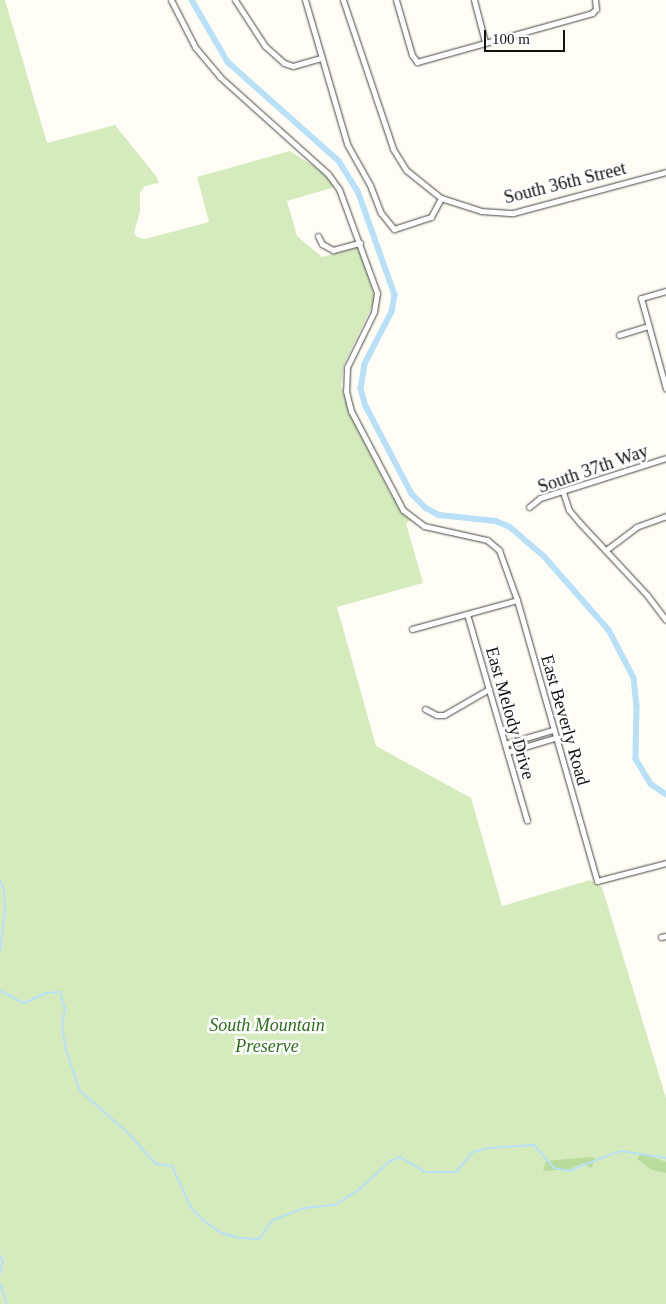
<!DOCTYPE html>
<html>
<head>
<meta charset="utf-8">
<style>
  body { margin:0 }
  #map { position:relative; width:666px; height:1304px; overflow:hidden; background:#fffdf5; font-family:"Times New Roman",serif }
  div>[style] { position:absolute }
  .green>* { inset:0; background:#d5ebbd }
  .forest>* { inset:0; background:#b9dc9c }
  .stream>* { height:2px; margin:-1px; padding:0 1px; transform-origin:1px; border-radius:1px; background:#b9e0f7 }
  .canal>* { height:5.5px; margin:-2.75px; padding:0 2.75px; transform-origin:2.75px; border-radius:2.75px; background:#b9e0f7 }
  .roads { filter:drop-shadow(0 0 1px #444) drop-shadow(0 0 1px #444) }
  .minor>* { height:5px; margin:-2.5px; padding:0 2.5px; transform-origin:2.5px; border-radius:2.5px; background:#fff }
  span { translate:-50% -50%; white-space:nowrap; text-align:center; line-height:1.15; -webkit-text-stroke:5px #fff; paint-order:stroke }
  .street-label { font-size:18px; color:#111 }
  .park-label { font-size:18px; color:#2f6b1f; font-style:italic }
  .scale { position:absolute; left:484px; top:30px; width:81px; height:22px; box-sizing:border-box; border:2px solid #111; border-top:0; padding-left:6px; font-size:15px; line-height:18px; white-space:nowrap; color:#111; -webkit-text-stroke:4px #fff; paint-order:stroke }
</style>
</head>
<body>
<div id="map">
  <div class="green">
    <i style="clip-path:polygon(0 0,5px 0,47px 143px,115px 125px,156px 176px,159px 183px,145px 186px,140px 193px,140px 211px,134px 233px,137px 237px,145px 239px,209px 222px,197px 177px,290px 151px,321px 171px,335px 187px,287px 201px,297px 236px,322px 257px,360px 247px,375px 300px,344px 364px,341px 385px,349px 412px,391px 495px,411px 520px,406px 523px,423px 583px,337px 607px,376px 746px,471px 798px,502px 906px,590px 880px,602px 887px,666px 1098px,666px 1304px,0 1304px)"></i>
  </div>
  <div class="forest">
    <i style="clip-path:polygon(641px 1153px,666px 1162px,666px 1173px,652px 1170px,637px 1159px)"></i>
    <i style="clip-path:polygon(589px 1157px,595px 1158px,591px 1169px,584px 1163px,570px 1169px,543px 1171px,546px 1161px)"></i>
  </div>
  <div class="stream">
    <i style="left:0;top:881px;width:10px;rotate:66deg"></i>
    <i style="left:4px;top:890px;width:20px;rotate:87deg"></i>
    <i style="left:5px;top:910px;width:41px;rotate:97deg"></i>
    <i style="left:0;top:991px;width:27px;rotate:27deg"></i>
    <i style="left:24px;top:1003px;width:24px;rotate:-24deg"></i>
    <i style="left:46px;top:993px;width:14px;rotate:-4deg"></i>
    <i style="left:60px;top:992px;width:17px;rotate:73deg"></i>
    <i style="left:65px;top:1008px;width:18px;rotate:99deg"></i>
    <i style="left:62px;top:1026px;width:24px;rotate:81deg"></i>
    <i style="left:66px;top:1050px;width:43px;rotate:71.1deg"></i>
    <i style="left:80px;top:1091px;width:61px;rotate:41deg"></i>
    <i style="left:126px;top:1131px;width:45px;rotate:47.7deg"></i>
    <i style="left:156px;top:1164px;width:16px;rotate:7deg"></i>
    <i style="left:172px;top:1166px;width:46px;rotate:65.7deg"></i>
    <i style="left:191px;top:1208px;width:18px;rotate:45deg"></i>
    <i style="left:204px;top:1221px;width:22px;rotate:34deg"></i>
    <i style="left:222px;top:1233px;width:19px;rotate:16deg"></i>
    <i style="left:240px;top:1238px;width:19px;rotate:3deg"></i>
    <i style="left:259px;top:1239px;width:24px;rotate:-54deg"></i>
    <i style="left:273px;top:1220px;width:33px;rotate:-21deg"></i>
    <i style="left:304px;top:1208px;width:31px;rotate:-6deg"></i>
    <i style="left:335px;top:1205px;width:31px;rotate:-33deg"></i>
    <i style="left:361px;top:1188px;width:40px;rotate:-43deg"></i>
    <i style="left:390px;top:1161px;width:11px;rotate:-22deg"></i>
    <i style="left:400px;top:1157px;width:29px;rotate:31deg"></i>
    <i style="left:425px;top:1172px;width:31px"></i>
    <i style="left:456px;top:1172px;width:26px;rotate:-50deg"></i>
    <i style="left:473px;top:1152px;width:16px;rotate:-15deg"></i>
    <i style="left:488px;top:1148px;width:46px;rotate:-3.7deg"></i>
    <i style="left:534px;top:1145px;width:30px;rotate:49deg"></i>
    <i style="left:554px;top:1168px;width:15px;rotate:11deg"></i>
    <i style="left:569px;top:1171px;width:55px;rotate:-21.4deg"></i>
    <i style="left:620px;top:1151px;width:47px;rotate:8.7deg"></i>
    <i style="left:0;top:1256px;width:7px;rotate:63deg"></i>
    <i style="left:3px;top:1262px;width:11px;rotate:105deg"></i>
    <i style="left:0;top:1283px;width:22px;rotate:72deg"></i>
  </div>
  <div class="canal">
    <i style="left:192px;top:0;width:72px;rotate:59.9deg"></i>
    <i style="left:228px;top:62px;width:149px;rotate:41.7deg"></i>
    <i style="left:339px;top:161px;width:36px;rotate:58deg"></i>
    <i style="left:358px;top:191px;width:110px;rotate:70.4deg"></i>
    <i style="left:395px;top:295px;width:17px;rotate:100deg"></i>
    <i style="left:392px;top:312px;width:59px;rotate:117.4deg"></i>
    <i style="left:365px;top:364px;width:25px;rotate:99deg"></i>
    <i style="left:361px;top:389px;width:18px;rotate:74deg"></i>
    <i style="left:366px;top:406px;width:99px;rotate:62.4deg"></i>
    <i style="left:412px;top:494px;width:20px;rotate:45deg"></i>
    <i style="left:426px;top:508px;width:15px;rotate:28deg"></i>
    <i style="left:439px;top:515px;width:57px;rotate:6deg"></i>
    <i style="left:496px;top:521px;width:15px;rotate:23deg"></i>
    <i style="left:510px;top:527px;width:45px;rotate:40.5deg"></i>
    <i style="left:544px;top:556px;width:98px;rotate:48.7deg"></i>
    <i style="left:609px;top:630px;width:54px;rotate:62.5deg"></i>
    <i style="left:634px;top:678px;width:27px;rotate:84deg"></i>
    <i style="left:637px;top:705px;width:54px;rotate:91.1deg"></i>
    <i style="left:636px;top:759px;width:29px;rotate:59deg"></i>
    <i style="left:651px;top:784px;width:18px;rotate:34deg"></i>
  </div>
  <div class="roads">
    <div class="minor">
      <i style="left:171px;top:0;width:53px;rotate:62.9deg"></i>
      <i style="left:195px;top:47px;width:39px;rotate:50deg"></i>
      <i style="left:220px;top:77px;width:145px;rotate:41.9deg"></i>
      <i style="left:328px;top:174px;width:19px;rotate:54deg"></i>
      <i style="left:339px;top:189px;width:111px;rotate:69.9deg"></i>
      <i style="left:377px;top:293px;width:19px;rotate:99deg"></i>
      <i style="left:374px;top:312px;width:61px;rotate:116.1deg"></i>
      <i style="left:347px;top:367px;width:24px;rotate:92deg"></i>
      <i style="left:346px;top:391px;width:21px;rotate:76deg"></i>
      <i style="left:351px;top:411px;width:112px;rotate:62.3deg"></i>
      <i style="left:403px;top:510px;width:26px;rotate:37deg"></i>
      <i style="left:424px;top:526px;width:65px;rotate:12.5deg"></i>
      <i style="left:487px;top:540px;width:16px;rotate:40deg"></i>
      <i style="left:499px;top:550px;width:53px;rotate:70.2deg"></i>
      <i style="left:517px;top:600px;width:292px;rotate:74.1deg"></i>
      <i style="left:597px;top:881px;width:71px;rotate:-14.6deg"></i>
      <i style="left:235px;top:0;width:55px;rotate:56.9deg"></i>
      <i style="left:265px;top:46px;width:25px;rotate:42deg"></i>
      <i style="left:284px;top:63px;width:9px;rotate:18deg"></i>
      <i style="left:293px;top:66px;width:29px;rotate:-16deg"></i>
      <i style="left:305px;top:0;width:150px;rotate:73.7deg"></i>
      <i style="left:347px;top:144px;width:47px;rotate:60.7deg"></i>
      <i style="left:370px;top:185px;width:30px;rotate:69deg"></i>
      <i style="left:381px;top:213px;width:21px;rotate:51deg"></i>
      <i style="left:394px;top:229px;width:39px;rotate:-18deg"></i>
      <i style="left:431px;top:217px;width:21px;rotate:-62deg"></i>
      <i style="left:343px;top:0;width:157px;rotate:71.4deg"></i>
      <i style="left:393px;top:149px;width:25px;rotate:58deg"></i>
      <i style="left:406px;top:170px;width:45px;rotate:38.7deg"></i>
      <i style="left:441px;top:198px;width:42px;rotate:18deg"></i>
      <i style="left:481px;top:211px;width:32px;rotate:4deg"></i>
      <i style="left:513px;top:213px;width:158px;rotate:-15deg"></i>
      <i style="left:396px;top:0;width:57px;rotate:73.8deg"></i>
      <i style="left:412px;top:55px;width:9px;rotate:54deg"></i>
      <i style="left:417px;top:62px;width:182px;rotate:-15.6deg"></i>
      <i style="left:592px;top:13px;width:6px;rotate:-45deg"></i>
      <i style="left:596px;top:9px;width:9px;rotate:-96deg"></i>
      <i style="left:474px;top:0;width:43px;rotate:75.3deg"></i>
      <i style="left:318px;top:236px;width:9px;rotate:63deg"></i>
      <i style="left:322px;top:244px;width:13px;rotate:29deg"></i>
      <i style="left:333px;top:250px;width:28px;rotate:-15deg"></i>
      <i style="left:666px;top:291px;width:26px;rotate:164deg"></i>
      <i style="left:641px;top:298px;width:94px;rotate:74.6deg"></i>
      <i style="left:619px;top:335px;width:31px;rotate:-17deg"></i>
      <i style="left:563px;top:492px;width:19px;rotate:72deg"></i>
      <i style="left:569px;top:510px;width:16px;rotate:50deg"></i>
      <i style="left:579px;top:522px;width:100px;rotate:47deg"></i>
      <i style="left:647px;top:595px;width:31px;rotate:53deg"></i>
      <i style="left:529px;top:507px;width:14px;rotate:-39deg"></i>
      <i style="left:540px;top:498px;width:132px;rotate:-17.6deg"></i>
      <i style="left:606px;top:550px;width:38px;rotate:-37deg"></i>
      <i style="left:636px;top:527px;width:32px;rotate:-20deg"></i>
      <i style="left:467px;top:614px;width:215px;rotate:73.8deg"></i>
      <i style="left:412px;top:629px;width:109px;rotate:-15.4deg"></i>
      <i style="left:425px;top:709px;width:13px;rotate:27deg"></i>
      <i style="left:437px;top:715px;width:7px"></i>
      <i style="left:444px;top:715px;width:52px;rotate:-30deg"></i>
      <i style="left:505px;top:744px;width:50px;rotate:-16.3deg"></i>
      <i style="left:507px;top:752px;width:50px;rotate:-16.3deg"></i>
      <i style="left:661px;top:937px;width:5px;rotate:-11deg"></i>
    </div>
  </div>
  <div class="street-label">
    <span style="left:565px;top:183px;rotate:-14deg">South 36th Street</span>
    <span style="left:593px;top:469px;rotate:-19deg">South 37th Way</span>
    <span style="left:510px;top:713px;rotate:74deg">East Melody Drive</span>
    <span style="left:565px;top:720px;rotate:74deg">East Beverly Road</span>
  </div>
  <div class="park-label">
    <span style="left:267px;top:1036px">South Mountain<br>Preserve</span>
  </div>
  <div class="scale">100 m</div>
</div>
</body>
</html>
